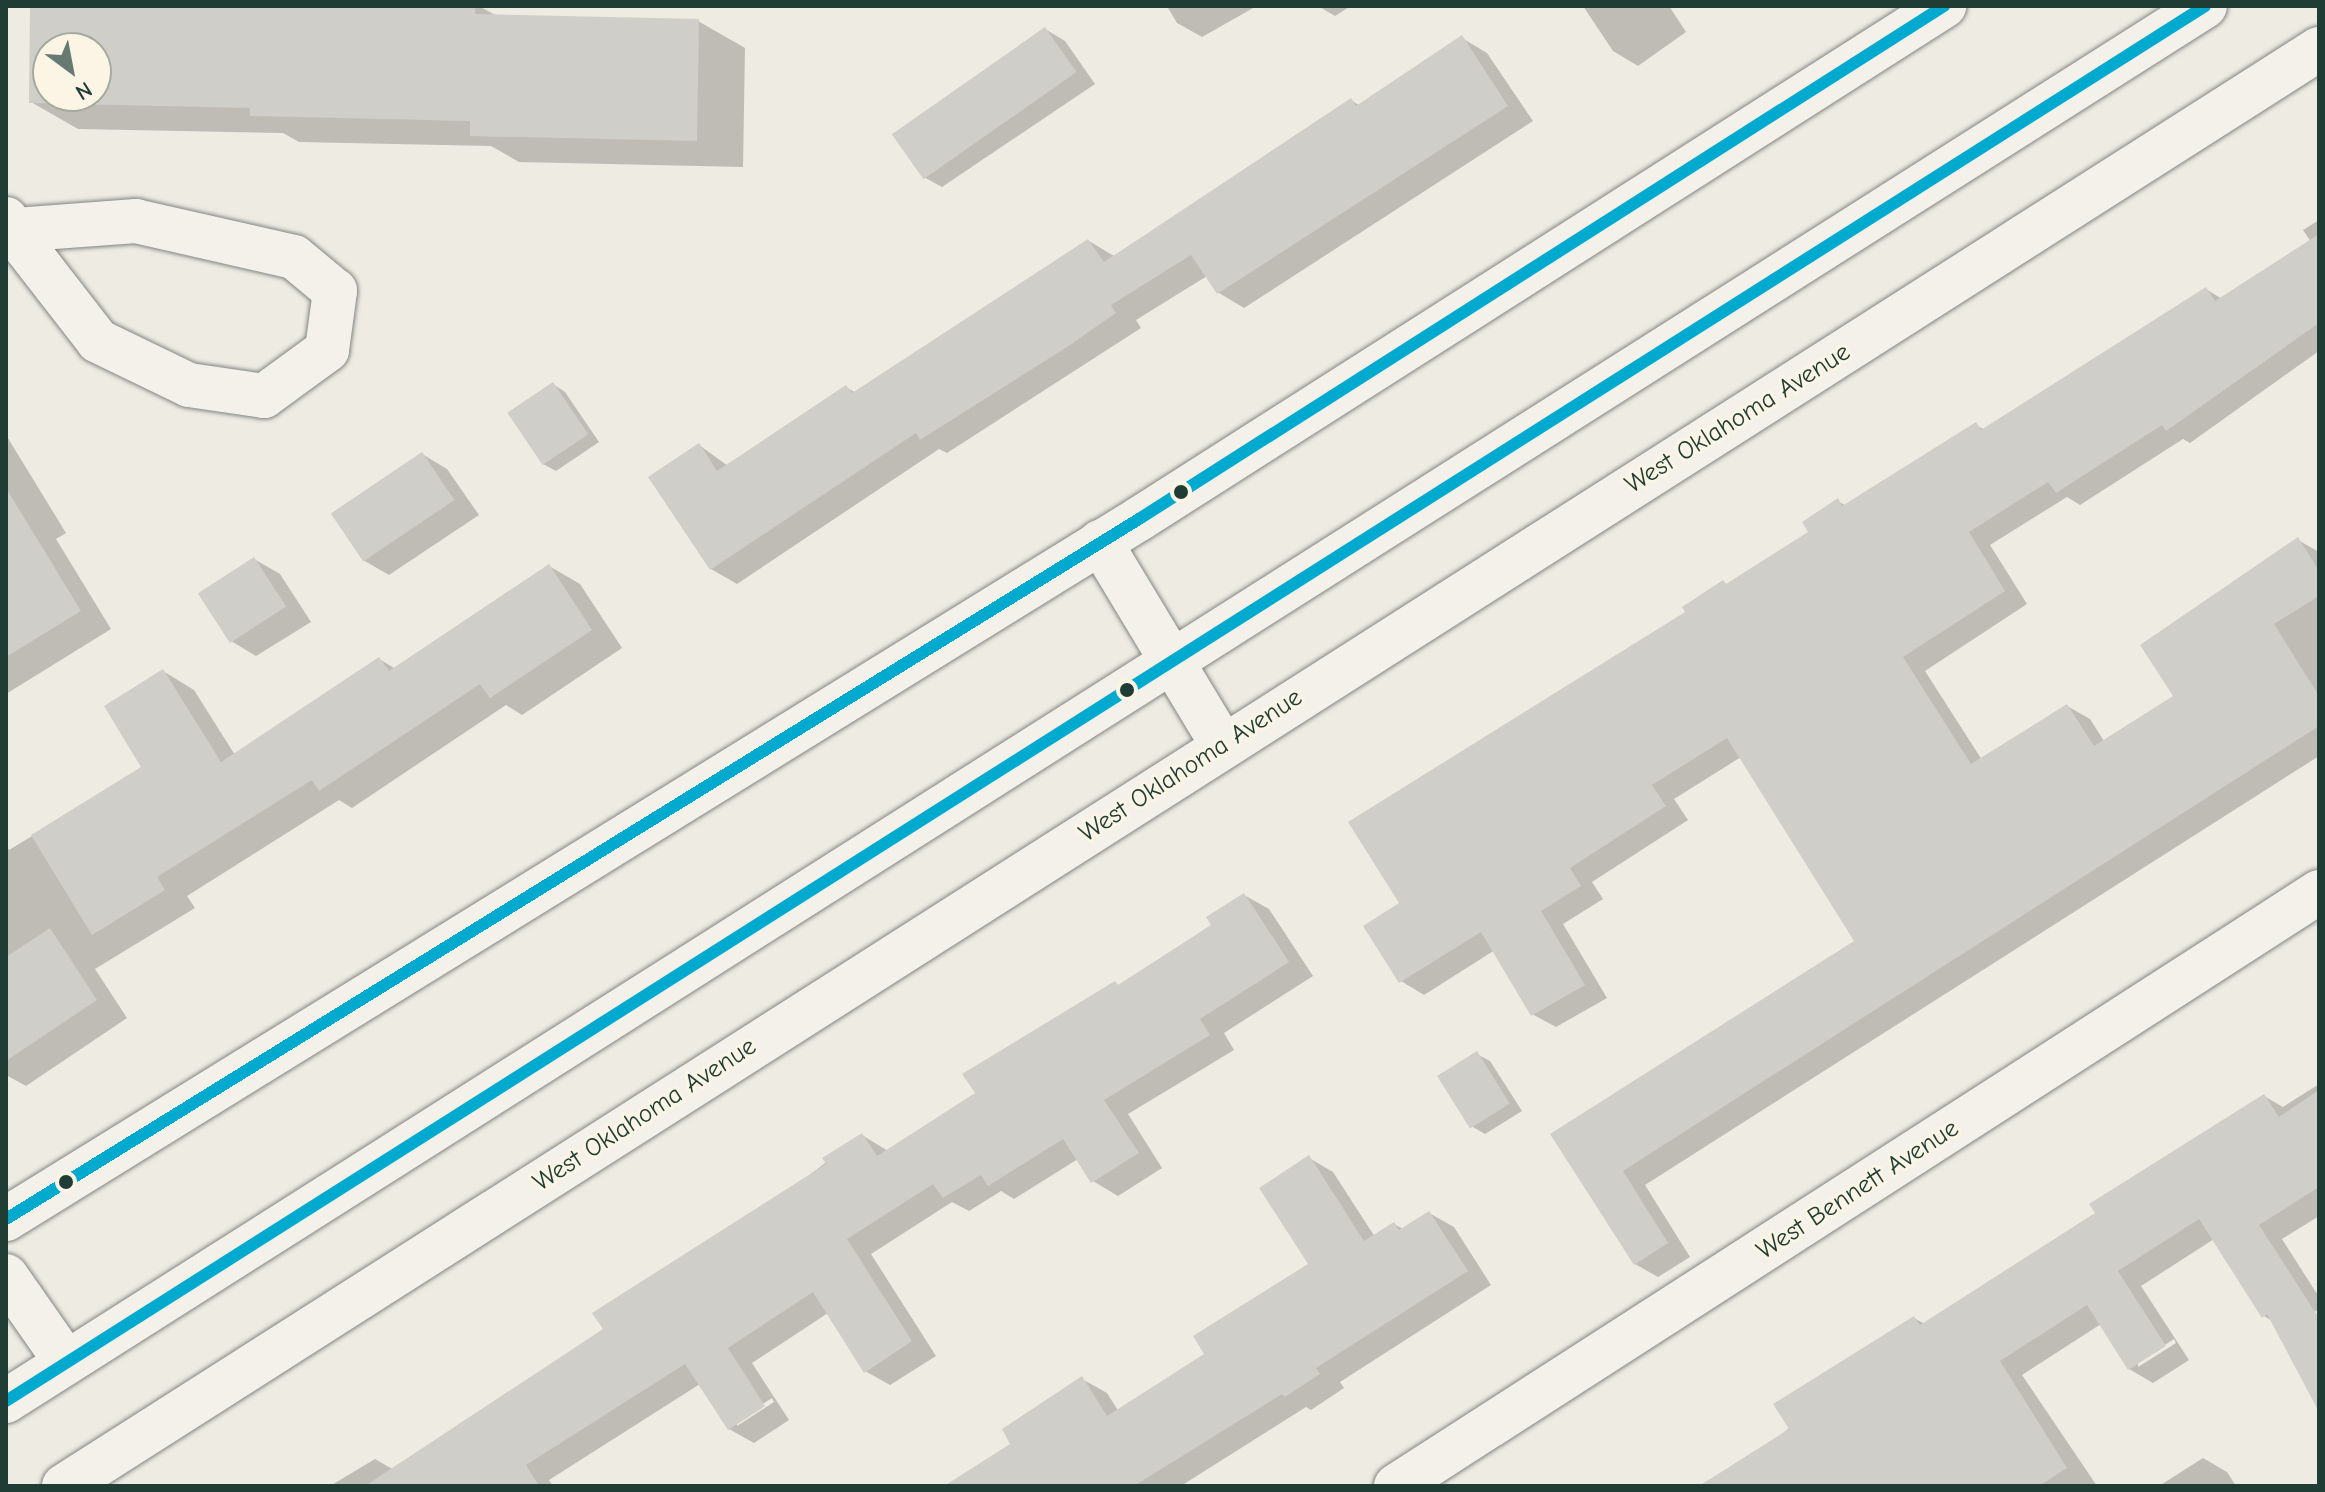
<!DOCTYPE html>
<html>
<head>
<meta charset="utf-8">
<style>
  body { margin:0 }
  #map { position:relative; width:2325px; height:1492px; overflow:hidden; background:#eeebe3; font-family:"Comic Neue",sans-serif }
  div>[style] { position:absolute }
  .shadow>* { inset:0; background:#0003 }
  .building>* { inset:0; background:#cfcec9; transform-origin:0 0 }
  .roads { filter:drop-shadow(0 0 2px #828681) drop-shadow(0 0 2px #828681) }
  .minor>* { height:44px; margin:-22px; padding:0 22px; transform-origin:22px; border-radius:22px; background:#f4f1eb }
  .major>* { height:44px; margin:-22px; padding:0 22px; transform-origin:22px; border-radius:22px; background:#f4f1eb }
  .bus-1>* { height:12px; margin:-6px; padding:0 6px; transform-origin:6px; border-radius:6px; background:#00a9ce }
  .dots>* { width:22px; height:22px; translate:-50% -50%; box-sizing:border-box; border:4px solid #fcf5e5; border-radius:50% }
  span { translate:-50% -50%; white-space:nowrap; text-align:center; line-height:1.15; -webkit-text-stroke:6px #fcf5e5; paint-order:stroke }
  .street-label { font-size:26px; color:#1f3d34 }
  .frame { position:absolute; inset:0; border:8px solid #1f3d34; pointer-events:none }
  .north { position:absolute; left:32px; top:32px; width:80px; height:80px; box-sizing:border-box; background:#fcf5e5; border:2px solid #a4ab9e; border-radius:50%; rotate:148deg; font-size:22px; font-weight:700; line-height:32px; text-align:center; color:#1f3d34 }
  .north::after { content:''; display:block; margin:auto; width:28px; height:36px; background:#677a71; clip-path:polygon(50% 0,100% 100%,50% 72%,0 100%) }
</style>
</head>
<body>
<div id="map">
  <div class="shadow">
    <i style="clip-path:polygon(evenodd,32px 6px,479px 6px,497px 16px,698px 21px,745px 48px,743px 167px,519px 162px,491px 146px,299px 142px,283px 133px,78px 129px,31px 102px,32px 6px,48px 48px,96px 48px,96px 96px,48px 96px,48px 48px)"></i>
    <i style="clip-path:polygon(1167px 6px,1255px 6px,1255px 7px,1202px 37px,1177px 23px)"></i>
    <i style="clip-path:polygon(1318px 6px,1351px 6px,1335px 16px)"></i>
    <i style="clip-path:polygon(1583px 6px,1669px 6px,1686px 32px,1638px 66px,1613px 51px)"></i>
    <i style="clip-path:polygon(1045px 29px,1065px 41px,1095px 84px,942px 187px,922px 176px)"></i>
    <i style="clip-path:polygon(1462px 38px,1487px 53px,1533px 121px,1244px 308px,1219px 293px,1207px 276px,1136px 320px,1141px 328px,947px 453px,939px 449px,737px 584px,711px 569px,699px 445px,728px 466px,846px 387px,856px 393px,1089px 241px,1114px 256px,1351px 100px,1360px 106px)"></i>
    <i style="clip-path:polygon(2319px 220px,2319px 351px,2190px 443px,2183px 439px,2080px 505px,2067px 497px,1990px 545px,2027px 604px,1925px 671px,1982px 760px,2067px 706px,2090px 719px,2104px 741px,2176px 697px,2298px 540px,2319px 552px,2319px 756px,1645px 1185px,1690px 1257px,1658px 1277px,1635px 1264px,1553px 1135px,1857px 941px,1741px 757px,1674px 799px,1688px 820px,1592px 882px,1603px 899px,1563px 924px,1607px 998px,1556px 1027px,1532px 1014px,1495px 950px,1424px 995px,1401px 981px,1402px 904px,1723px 582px,1728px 585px,1811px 533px,1838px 501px,1846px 506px,1976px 425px,1985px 430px,2206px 289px,2222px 299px,2311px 242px,2303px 230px)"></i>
    <i style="clip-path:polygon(553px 384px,565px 392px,599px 442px,556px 471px,543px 464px)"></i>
    <i style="clip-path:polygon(6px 435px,66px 533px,56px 539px,111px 629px,6px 694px)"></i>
    <i style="clip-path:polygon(422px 454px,447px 469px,479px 515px,389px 575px,363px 560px)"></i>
    <i style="clip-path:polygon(254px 559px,280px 574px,311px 622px,256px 656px,231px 641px)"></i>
    <i style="clip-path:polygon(549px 566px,580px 584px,622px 648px,522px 715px,506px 705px,352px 808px,339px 800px,187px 896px,195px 908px,95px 969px,127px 1018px,26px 1086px,6px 1075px,6px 845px,9px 850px,144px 768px,163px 671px,194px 690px,235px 755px,379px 659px,396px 669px)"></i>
    <i style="clip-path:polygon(evenodd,1244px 895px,1269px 909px,1313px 976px,1224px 1033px,1234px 1050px,1128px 1114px,1162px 1168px,1118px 1196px,1093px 1181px,1078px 1159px,1014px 1199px,1001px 1191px,969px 1211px,952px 1202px,871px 1254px,936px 1356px,890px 1385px,865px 1371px,828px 1313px,752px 1363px,789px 1420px,754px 1443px,729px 1429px,700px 1384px,549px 1480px,553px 1486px,330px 1486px,375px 1459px,394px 1470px,605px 1330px,862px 1135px,888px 1151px,978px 1094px,1115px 983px,1120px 986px,1214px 925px,1244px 895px,772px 1398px,774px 1402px,737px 1426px,737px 1421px,772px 1398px)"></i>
    <i style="clip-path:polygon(1477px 1054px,1490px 1061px,1522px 1111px,1485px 1134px,1473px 1127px)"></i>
    <i style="clip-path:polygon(evenodd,2319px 1084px,2319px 1216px,2282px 1239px,2319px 1297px,2319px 1309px,2287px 1330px,2264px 1316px,2214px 1239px,2141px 1286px,2189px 1360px,2153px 1383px,2129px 1369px,2101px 1324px,2022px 1375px,2097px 1486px,1723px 1486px,1914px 1318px,1925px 1324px,2097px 1214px,2264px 1096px,2283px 1107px,2319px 1084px,2174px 1339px,2176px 1343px,2138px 1367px,2138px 1362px,2174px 1339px)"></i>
    <i style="clip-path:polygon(1309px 1158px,1333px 1172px,1375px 1237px,1394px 1224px,1403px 1229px,1429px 1213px,1454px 1227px,1491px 1285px,1340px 1382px,1344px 1388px,1311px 1410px,1306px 1407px,1184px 1484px,948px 1486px,1013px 1444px,1082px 1379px,1107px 1393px,1119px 1412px,1207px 1355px,1311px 1265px)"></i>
    <i style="clip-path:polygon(2203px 1458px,2227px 1472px,2236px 1486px,2159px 1486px)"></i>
  </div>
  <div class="building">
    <i style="clip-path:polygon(evenodd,30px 6px,475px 6px,475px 14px,699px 19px,697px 141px,470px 136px,470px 121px,250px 116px,250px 108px,29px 103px,30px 6px,48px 48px,96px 48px,96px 96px,48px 96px,48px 48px)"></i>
    <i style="left:1045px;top:27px;width:55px;height:187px;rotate:55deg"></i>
    <i style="clip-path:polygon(1462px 35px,1508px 106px,1217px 294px,1191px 255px,1111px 305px,1116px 313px,1067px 347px,920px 440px,916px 433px,710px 570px,648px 477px,699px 443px,717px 471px,846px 385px,852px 393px,1088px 239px,1104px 262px,1351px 98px,1356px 106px)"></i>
    <i style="clip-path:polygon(2319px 234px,2319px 323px,2166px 431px,2162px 425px,2056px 493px,2048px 482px,1969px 532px,2005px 591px,1903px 657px,1971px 764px,2067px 704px,2094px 746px,2173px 696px,2140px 645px,2298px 537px,2319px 571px,2319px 596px,2274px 624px,2319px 696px,2319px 726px,1623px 1171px,1668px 1243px,1634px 1265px,1550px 1134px,1854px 941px,1727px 738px,1652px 785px,1666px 806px,1570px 868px,1581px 886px,1541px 911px,1585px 985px,1531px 1016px,1481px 932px,1399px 983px,1363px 926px,1399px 903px,1348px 822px,1685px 612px,1682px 607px,1723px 580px,1726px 584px,1808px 532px,1802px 522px,1838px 498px,1842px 506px,1976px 422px,1981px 430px,2206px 287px,2215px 301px)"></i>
    <i style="left:553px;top:382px;width:63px;height:55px;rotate:56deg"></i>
    <i style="left:422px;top:452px;width:58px;height:110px;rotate:56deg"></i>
    <i style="clip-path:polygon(6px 488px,81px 611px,6px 657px)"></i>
    <i style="left:254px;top:557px;width:59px;height:67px;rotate:57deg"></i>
    <i style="clip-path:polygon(549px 564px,592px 630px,490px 698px,480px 684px,319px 791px,312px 780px,157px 877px,165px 890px,92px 935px,31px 835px,141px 767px,104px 706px,163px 669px,221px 762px,379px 657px,389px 671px)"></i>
    <i style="clip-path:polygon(1244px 893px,1289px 962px,1200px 1019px,1210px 1035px,1104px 1100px,1139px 1153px,1091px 1183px,1063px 1139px,988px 1186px,981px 1175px,943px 1198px,933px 1184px,847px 1239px,912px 1341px,864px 1373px,813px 1292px,728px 1348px,765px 1406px,728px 1430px,685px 1364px,526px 1465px,539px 1486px,365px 1486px,603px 1329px,592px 1313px,826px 1164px,822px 1158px,862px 1133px,877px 1156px,975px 1093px,962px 1074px,1115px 981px,1118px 985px,1211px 925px,1206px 917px)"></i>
    <i style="clip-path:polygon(50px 928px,97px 1000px,6px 1061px,6px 957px)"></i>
    <i style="left:1477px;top:1051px;width:62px;height:47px;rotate:58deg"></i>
    <i style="clip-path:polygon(2319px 1090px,2319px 1187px,2259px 1225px,2319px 1318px,2319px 1412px,2267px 1314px,2262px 1318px,2199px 1219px,2118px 1271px,2166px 1346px,2128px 1370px,2087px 1305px,2000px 1361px,2067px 1468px,2039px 1486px,1699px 1486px,1789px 1429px,1773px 1404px,1914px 1316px,1920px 1325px,2095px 1213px,2089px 1204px,2264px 1094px,2279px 1117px)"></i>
    <i style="clip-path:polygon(1309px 1155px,1364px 1241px,1394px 1222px,1399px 1230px,1429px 1211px,1468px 1271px,1316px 1368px,1320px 1374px,1285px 1397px,1282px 1394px,1134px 1486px,944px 1486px,1010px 1444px,1002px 1429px,1082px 1376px,1107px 1416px,1204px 1354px,1193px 1336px,1308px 1264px,1259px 1188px)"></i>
  </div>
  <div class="roads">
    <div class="minor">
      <i style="left:6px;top:219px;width:13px;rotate:61deg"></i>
      <i style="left:12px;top:230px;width:140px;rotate:52.2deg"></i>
      <i style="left:98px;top:341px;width:101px;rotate:25.8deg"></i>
      <i style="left:189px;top:385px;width:76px;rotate:8.3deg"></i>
      <i style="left:264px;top:396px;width:78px;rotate:-36.1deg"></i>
      <i style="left:327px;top:350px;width:60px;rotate:-82.3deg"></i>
      <i style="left:335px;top:291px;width:53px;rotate:-140.3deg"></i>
      <i style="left:294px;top:257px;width:162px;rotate:-167.2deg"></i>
      <i style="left:136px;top:221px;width:124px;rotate:175.8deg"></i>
      <i style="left:12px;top:230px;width:7px;rotate:146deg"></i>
      <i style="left:1100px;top:542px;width:238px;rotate:58.9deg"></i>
      <i style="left:6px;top:1276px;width:105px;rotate:55.1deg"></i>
      <i style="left:64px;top:1486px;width:2674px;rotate:-32.51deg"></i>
      <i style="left:1396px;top:1486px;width:1098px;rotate:-32.76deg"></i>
    </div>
    <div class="major">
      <i style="left:6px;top:1219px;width:1332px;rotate:-31.71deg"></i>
      <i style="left:1139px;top:519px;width:955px;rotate:-32.51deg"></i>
      <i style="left:6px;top:1401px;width:2604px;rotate:-32.39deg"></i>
    </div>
  </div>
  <div class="bus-1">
    <i style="left:6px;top:1219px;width:1332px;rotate:-31.71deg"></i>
    <i style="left:1139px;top:519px;width:955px;rotate:-32.51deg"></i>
    <i style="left:6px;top:1401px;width:2604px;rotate:-32.39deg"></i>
  </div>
  <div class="dots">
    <i style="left:1181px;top:492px;background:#1f3d34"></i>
    <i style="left:1127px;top:690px;background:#1f3d34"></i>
    <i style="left:66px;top:1182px;background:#1f3d34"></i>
  </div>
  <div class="street-label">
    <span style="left:1738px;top:419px;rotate:-32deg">West Oklahoma Avenue</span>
    <span style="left:1191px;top:766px;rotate:-33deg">West Oklahoma Avenue</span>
    <span style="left:645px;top:1115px;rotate:-33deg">West Oklahoma Avenue</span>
    <span style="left:1858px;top:1190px;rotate:-33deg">West Bennett Avenue</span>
  </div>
  <div class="frame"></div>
  <div class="north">N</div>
</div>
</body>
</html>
